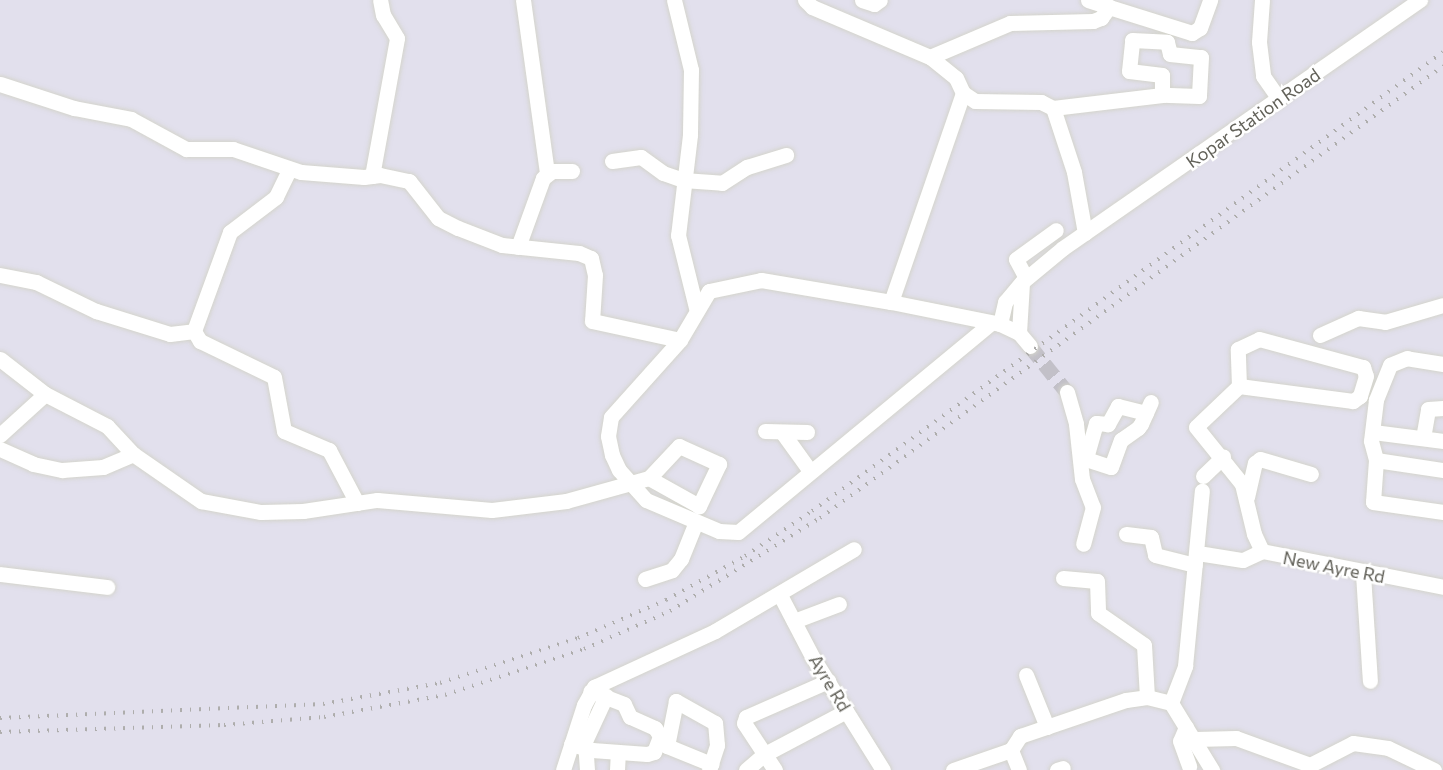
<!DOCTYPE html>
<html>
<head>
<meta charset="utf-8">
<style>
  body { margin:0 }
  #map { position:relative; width:1443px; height:770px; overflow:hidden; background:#e2e0ed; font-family:Commissioner,sans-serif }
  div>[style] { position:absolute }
  .minor-tunnel>* { height:15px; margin-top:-7.5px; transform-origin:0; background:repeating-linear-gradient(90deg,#c2c0c8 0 15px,transparent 0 23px) }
  .roads { filter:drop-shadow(0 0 2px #d4d4cc) drop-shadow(0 0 2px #d4d4cc) }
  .minor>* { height:15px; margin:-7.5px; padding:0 7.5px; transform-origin:7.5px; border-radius:7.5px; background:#fff }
  .rail>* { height:4px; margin-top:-2px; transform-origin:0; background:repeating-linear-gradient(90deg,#aeadac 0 1.5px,transparent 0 9.5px) }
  span { translate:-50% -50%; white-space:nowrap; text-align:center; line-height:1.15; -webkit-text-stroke:5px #fff; paint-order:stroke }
  .street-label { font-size:18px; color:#626159 }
</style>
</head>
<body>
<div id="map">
  <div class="minor-tunnel">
    <i style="left:1030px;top:346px;width:59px;rotate:51.2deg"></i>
  </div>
  <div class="roads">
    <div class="minor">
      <i style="left:523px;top:0;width:175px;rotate:82.1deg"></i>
      <i style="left:674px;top:0;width:72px;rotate:76.3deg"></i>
      <i style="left:691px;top:70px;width:65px;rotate:90.9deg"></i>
      <i style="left:690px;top:135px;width:101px;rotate:96.8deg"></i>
      <i style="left:678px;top:235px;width:75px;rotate:76.1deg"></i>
      <i style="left:805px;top:0;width:10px;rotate:45deg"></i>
      <i style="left:812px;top:7px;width:128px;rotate:23deg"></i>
      <i style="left:930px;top:57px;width:33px;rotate:39deg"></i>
      <i style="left:956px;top:78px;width:17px;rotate:65deg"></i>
      <i style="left:963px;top:93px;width:14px;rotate:34deg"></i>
      <i style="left:975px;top:101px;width:66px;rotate:0.9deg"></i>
      <i style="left:1041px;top:102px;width:13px;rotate:27deg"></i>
      <i style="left:1053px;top:108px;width:67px;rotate:71.8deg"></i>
      <i style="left:1074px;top:172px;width:62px;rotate:79.8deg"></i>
      <i style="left:862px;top:0;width:13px;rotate:18deg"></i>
      <i style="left:874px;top:4px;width:7px;rotate:-34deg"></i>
      <i style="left:1088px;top:0;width:22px;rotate:18deg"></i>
      <i style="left:1262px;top:0;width:42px;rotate:94.1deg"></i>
      <i style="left:1259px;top:42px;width:34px;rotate:83deg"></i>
      <i style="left:1263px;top:76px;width:28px;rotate:55deg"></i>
      <i style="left:1132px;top:40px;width:35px;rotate:3deg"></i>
      <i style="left:1167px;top:42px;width:12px;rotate:76deg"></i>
      <i style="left:1170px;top:54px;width:31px;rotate:6deg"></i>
      <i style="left:1201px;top:57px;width:39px;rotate:93deg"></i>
      <i style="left:1199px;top:96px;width:37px;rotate:-178deg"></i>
      <i style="left:1162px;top:95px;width:20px;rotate:-90deg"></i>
      <i style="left:1162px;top:75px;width:33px;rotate:-173deg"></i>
      <i style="left:1129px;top:71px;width:31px;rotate:-84deg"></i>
      <i style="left:930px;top:57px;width:87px;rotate:-23deg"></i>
      <i style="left:1010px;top:23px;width:83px;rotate:-1.4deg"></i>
      <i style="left:1093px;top:21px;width:9px;rotate:-21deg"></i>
      <i style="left:1101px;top:18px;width:14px;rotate:-54deg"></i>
      <i style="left:1109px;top:7px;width:87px;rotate:17.4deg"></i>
      <i style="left:1192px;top:33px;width:9px;rotate:-32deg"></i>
      <i style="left:1200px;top:28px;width:30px;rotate:-70deg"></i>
      <i style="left:0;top:84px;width:78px;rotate:18deg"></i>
      <i style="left:74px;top:108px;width:58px;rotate:10.9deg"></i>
      <i style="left:131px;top:119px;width:63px;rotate:28.6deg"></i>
      <i style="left:186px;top:149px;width:47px"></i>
      <i style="left:233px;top:149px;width:72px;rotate:18.7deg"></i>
      <i style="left:301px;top:172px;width:63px;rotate:4.5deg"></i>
      <i style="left:364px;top:177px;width:16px;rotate:-7deg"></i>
      <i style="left:380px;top:175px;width:30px;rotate:12deg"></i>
      <i style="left:409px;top:181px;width:47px;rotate:51.9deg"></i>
      <i style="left:438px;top:218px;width:22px;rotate:27deg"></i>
      <i style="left:458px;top:228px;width:47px;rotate:21.1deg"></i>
      <i style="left:502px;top:245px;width:77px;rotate:5.9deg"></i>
      <i style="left:579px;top:253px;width:13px;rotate:23deg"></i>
      <i style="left:591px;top:258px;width:17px;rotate:77deg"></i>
      <i style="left:595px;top:275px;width:46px;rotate:93.7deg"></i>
      <i style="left:592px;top:321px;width:90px;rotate:12.2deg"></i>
      <i style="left:1053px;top:108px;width:110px;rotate:-6.8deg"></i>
      <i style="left:612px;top:161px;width:29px;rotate:-8deg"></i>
      <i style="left:641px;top:157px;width:27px;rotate:36deg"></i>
      <i style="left:663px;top:173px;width:21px;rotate:19deg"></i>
      <i style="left:683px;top:180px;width:39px;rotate:4deg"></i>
      <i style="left:722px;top:183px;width:30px;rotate:-33deg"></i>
      <i style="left:747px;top:167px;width:41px;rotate:-17.1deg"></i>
      <i style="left:289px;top:170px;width:30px;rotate:116deg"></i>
      <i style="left:276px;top:197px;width:58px;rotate:142.7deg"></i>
      <i style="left:230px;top:232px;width:105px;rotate:110deg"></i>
      <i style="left:194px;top:331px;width:12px;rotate:59deg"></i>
      <i style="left:200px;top:341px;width:82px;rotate:25.9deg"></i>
      <i style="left:274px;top:377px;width:55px;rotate:79.5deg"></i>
      <i style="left:284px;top:431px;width:49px;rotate:22.9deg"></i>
      <i style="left:329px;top:450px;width:60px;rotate:62.2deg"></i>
      <i style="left:372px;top:176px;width:140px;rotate:-79.7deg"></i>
      <i style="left:397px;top:38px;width:27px;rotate:-121deg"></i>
      <i style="left:383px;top:15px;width:15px;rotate:-101deg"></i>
      <i style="left:518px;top:247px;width:73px;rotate:-70.1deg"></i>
      <i style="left:543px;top:178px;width:11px;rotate:-38deg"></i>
      <i style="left:552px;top:171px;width:20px"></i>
      <i style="left:0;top:275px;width:37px;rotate:11deg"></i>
      <i style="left:36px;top:282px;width:67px;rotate:25.8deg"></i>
      <i style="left:96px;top:311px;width:77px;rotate:17.3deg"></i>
      <i style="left:170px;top:334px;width:24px;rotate:-7deg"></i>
      <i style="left:1026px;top:278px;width:21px;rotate:-118deg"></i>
      <i style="left:1016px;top:259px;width:49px;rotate:-35.9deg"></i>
      <i style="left:891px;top:302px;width:221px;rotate:-71deg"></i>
      <i style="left:991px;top:323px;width:328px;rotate:140.4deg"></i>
      <i style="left:738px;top:532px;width:19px;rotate:-177deg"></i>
      <i style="left:719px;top:531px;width:79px;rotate:-157deg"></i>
      <i style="left:646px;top:500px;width:40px;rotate:-132deg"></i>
      <i style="left:619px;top:470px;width:17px;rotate:-115deg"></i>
      <i style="left:612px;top:455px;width:19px;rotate:-102deg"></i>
      <i style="left:608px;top:436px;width:19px;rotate:-81deg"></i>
      <i style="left:611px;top:417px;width:103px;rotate:-48.1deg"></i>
      <i style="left:680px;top:340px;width:57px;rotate:-59.4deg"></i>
      <i style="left:709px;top:291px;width:53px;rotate:-11.9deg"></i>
      <i style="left:761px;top:280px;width:132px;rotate:9.6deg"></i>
      <i style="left:891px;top:302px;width:111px;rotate:11.4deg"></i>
      <i style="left:1000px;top:324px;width:21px;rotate:25deg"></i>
      <i style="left:1019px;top:333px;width:17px;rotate:50deg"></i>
      <i style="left:1000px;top:324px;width:23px;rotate:-77deg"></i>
      <i style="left:1005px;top:302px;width:26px;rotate:-50deg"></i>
      <i style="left:1022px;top:282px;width:53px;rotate:-39.7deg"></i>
      <i style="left:1063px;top:248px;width:435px;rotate:-34.8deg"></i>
      <i style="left:1019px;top:333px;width:51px;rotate:-86.6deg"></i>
      <i style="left:1320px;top:335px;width:42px;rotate:-24.1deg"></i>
      <i style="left:1358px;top:318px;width:27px;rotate:8deg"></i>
      <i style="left:1385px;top:322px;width:60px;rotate:-16.3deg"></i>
      <i style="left:1259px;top:339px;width:108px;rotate:15.1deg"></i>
      <i style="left:1363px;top:367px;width:9px;rotate:72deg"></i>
      <i style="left:1366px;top:376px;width:21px;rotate:107deg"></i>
      <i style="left:1360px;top:396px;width:9px;rotate:144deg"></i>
      <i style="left:1353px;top:401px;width:115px;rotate:-172.5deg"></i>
      <i style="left:1239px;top:386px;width:37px;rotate:-92deg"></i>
      <i style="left:1238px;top:349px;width:23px;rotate:-25deg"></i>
      <i style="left:0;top:359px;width:57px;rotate:37.9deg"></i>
      <i style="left:45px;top:394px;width:70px;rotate:27.3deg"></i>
      <i style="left:107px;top:426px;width:38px;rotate:47deg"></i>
      <i style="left:133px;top:454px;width:83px;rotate:34.7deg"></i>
      <i style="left:201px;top:501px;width:61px;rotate:10.4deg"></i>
      <i style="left:261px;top:512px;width:42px;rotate:-1.4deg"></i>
      <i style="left:303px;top:511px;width:75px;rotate:-8.5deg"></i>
      <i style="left:377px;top:500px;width:115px;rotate:5deg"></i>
      <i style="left:492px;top:510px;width:75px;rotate:-6.9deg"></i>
      <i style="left:566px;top:501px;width:86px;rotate:-15.5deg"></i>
      <i style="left:649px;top:478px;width:44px;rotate:-46.8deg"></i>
      <i style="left:679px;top:446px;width:44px;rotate:24.2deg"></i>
      <i style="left:719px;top:464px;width:47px;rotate:115.5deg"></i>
      <i style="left:699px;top:506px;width:57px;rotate:-150.8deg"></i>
      <i style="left:1443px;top:364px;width:36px;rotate:-171deg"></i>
      <i style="left:1407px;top:358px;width:18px;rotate:158deg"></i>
      <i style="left:1390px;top:365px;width:38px;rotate:112deg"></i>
      <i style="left:1376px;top:400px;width:41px;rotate:97deg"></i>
      <i style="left:1371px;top:441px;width:20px;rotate:75deg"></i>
      <i style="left:1376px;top:460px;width:42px;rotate:94.1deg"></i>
      <i style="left:1373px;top:502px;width:71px;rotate:8.1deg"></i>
      <i style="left:1239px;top:386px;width:59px;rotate:136.4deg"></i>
      <i style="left:1196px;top:427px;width:73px;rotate:51.1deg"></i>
      <i style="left:1242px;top:484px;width:51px;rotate:76.5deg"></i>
      <i style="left:1254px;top:534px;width:19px;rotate:65deg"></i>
      <i style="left:1262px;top:551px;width:185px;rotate:11.2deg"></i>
      <i style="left:1067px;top:392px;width:33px;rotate:74deg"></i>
      <i style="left:1076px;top:424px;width:55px;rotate:83.8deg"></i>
      <i style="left:1082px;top:479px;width:30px;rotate:69deg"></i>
      <i style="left:1093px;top:507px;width:38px;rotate:105deg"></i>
      <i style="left:1146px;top:413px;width:29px;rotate:-166deg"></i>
      <i style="left:1118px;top:406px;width:21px;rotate:119deg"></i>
      <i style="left:1108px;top:424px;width:12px;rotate:-175deg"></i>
      <i style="left:1096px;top:423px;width:37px;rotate:106deg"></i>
      <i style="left:1086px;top:459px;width:26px;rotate:18deg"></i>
      <i style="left:1111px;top:467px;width:29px;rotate:-70deg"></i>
      <i style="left:1121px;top:440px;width:21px;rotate:-35deg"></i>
      <i style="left:1138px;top:428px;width:5px;rotate:-53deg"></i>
      <i style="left:1141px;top:424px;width:24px;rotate:-66deg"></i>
      <i style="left:765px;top:431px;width:42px;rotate:1.4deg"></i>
      <i style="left:782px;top:432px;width:48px;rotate:54.3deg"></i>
      <i style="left:1373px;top:432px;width:71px;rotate:7.3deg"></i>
      <i style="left:0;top:435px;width:61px;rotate:-42.3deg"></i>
      <i style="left:1423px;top:438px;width:29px;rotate:-80deg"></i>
      <i style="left:1428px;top:409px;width:15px;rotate:-4deg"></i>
      <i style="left:0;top:449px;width:36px;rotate:24deg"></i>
      <i style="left:33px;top:464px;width:30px;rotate:12deg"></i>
      <i style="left:62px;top:470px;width:41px;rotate:-4.2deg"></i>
      <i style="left:103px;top:467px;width:33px;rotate:-23deg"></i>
      <i style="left:1376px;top:460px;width:68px;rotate:8.5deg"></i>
      <i style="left:1203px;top:476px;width:28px;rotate:-44deg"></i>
      <i style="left:1247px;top:497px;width:35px;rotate:-77deg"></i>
      <i style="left:1255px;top:463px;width:6px;rotate:-39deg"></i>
      <i style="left:1260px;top:459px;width:53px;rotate:16.4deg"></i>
      <i style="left:1126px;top:534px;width:25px;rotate:7deg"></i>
      <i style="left:1151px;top:537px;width:18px;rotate:77deg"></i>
      <i style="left:1155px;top:555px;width:41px;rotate:14deg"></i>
      <i style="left:1204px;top:554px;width:39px;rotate:9deg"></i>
      <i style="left:1243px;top:560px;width:21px;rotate:-25deg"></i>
      <i style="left:0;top:574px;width:108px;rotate:6.9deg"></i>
      <i style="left:1363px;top:574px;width:107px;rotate:86.3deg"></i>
      <i style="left:1063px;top:578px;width:34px;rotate:5deg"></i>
      <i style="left:1097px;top:581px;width:32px;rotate:88deg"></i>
      <i style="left:1098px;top:613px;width:56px;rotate:34.8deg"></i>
      <i style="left:1144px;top:645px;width:52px;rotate:86.7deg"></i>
      <i style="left:645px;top:579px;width:28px;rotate:-18deg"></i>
      <i style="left:672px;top:570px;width:14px;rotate:-51deg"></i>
      <i style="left:681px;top:559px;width:40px;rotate:-68deg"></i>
      <i style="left:780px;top:595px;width:71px;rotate:62.4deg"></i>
      <i style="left:813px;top:658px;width:132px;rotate:58deg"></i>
      <i style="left:794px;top:621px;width:48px;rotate:-20.7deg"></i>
      <i style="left:1026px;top:675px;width:56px;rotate:68deg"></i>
      <i style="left:1171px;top:703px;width:40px;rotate:-69deg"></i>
      <i style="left:1185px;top:666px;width:176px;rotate:-84.5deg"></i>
      <i style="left:1186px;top:727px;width:15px;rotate:113deg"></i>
      <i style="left:1180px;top:741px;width:27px;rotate:70deg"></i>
      <i style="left:1195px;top:739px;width:41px;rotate:-1.4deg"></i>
      <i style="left:1236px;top:738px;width:79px;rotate:20deg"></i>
      <i style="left:1310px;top:765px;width:48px;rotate:-27.1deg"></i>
      <i style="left:1353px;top:743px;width:35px;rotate:8deg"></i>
      <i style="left:1388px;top:748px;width:51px;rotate:25.6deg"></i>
      <i style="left:571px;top:744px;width:22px;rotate:16deg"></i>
      <i style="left:592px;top:750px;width:55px;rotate:4.2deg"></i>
      <i style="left:647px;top:754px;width:7px;rotate:-16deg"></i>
      <i style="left:654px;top:752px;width:17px;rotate:-69deg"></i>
      <i style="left:660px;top:736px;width:9px;rotate:-122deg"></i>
      <i style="left:655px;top:728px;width:27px;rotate:-156deg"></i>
      <i style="left:630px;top:717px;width:14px;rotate:-115deg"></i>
      <i style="left:624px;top:704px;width:36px;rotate:-159deg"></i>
      <i style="left:563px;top:770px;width:68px;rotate:-72.1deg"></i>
      <i style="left:584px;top:705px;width:21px;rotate:-61deg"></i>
      <i style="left:594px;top:687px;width:133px;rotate:-24.8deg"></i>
      <i style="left:715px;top:631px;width:161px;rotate:-30.5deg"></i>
      <i style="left:587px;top:770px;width:29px;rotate:-94deg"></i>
      <i style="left:585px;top:741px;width:50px;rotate:-65deg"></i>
      <i style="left:617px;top:770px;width:18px;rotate:-87deg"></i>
      <i style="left:709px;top:770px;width:26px;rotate:-72deg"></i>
      <i style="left:717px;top:745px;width:22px;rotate:-95deg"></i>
      <i style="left:715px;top:723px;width:45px;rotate:-150.6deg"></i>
      <i style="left:676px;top:701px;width:46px;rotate:101.3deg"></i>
      <i style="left:667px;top:746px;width:48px;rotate:22.2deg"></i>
      <i style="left:746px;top:770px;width:23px;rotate:-41deg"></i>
      <i style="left:763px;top:755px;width:94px;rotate:-27.9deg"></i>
      <i style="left:775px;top:770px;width:56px;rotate:-123.4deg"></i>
      <i style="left:744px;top:723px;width:6px;rotate:-72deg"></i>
      <i style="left:746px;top:717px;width:90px;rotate:-23.7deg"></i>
      <i style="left:953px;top:770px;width:61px;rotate:-19deg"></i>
      <i style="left:1019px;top:770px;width:22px;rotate:-112deg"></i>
      <i style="left:1011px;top:750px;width:17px;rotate:-57deg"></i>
      <i style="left:1020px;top:736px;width:112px;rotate:-18.8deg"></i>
      <i style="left:1126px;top:700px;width:21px;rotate:-8deg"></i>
      <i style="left:1147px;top:697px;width:25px;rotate:14deg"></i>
      <i style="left:1171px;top:703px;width:79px;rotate:58.5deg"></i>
      <i style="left:1057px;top:770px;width:6px;rotate:-18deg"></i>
    </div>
  </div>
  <div class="rail">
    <i style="left:0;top:718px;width:323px;rotate:-2.5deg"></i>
    <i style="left:323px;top:704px;width:119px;rotate:-10.2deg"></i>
    <i style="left:440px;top:683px;width:145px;rotate:-18.1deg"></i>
    <i style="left:578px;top:638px;width:96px;rotate:-23.4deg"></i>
    <i style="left:666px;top:600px;width:90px;rotate:-29.1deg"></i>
    <i style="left:745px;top:556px;width:81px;rotate:-33.9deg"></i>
    <i style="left:812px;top:511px;width:780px;rotate:-36.03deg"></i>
    <i style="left:0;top:732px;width:224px;rotate:-1.8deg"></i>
    <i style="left:224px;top:725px;width:100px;rotate:-4.6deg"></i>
    <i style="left:324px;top:717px;width:123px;rotate:-10.3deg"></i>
    <i style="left:445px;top:695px;width:146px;rotate:-18.3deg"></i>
    <i style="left:584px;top:649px;width:94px;rotate:-23.8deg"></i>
    <i style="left:670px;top:611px;width:176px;rotate:-31.8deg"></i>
    <i style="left:820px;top:518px;width:770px;rotate:-35.96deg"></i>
  </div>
  <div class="street-label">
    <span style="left:1253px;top:118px;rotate:-35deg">Kopar Station Road</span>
    <span style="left:1334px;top:567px;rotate:11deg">New Ayre Rd</span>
    <span style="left:830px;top:683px;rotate:59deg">Ayre Rd</span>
  </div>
</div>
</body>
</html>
